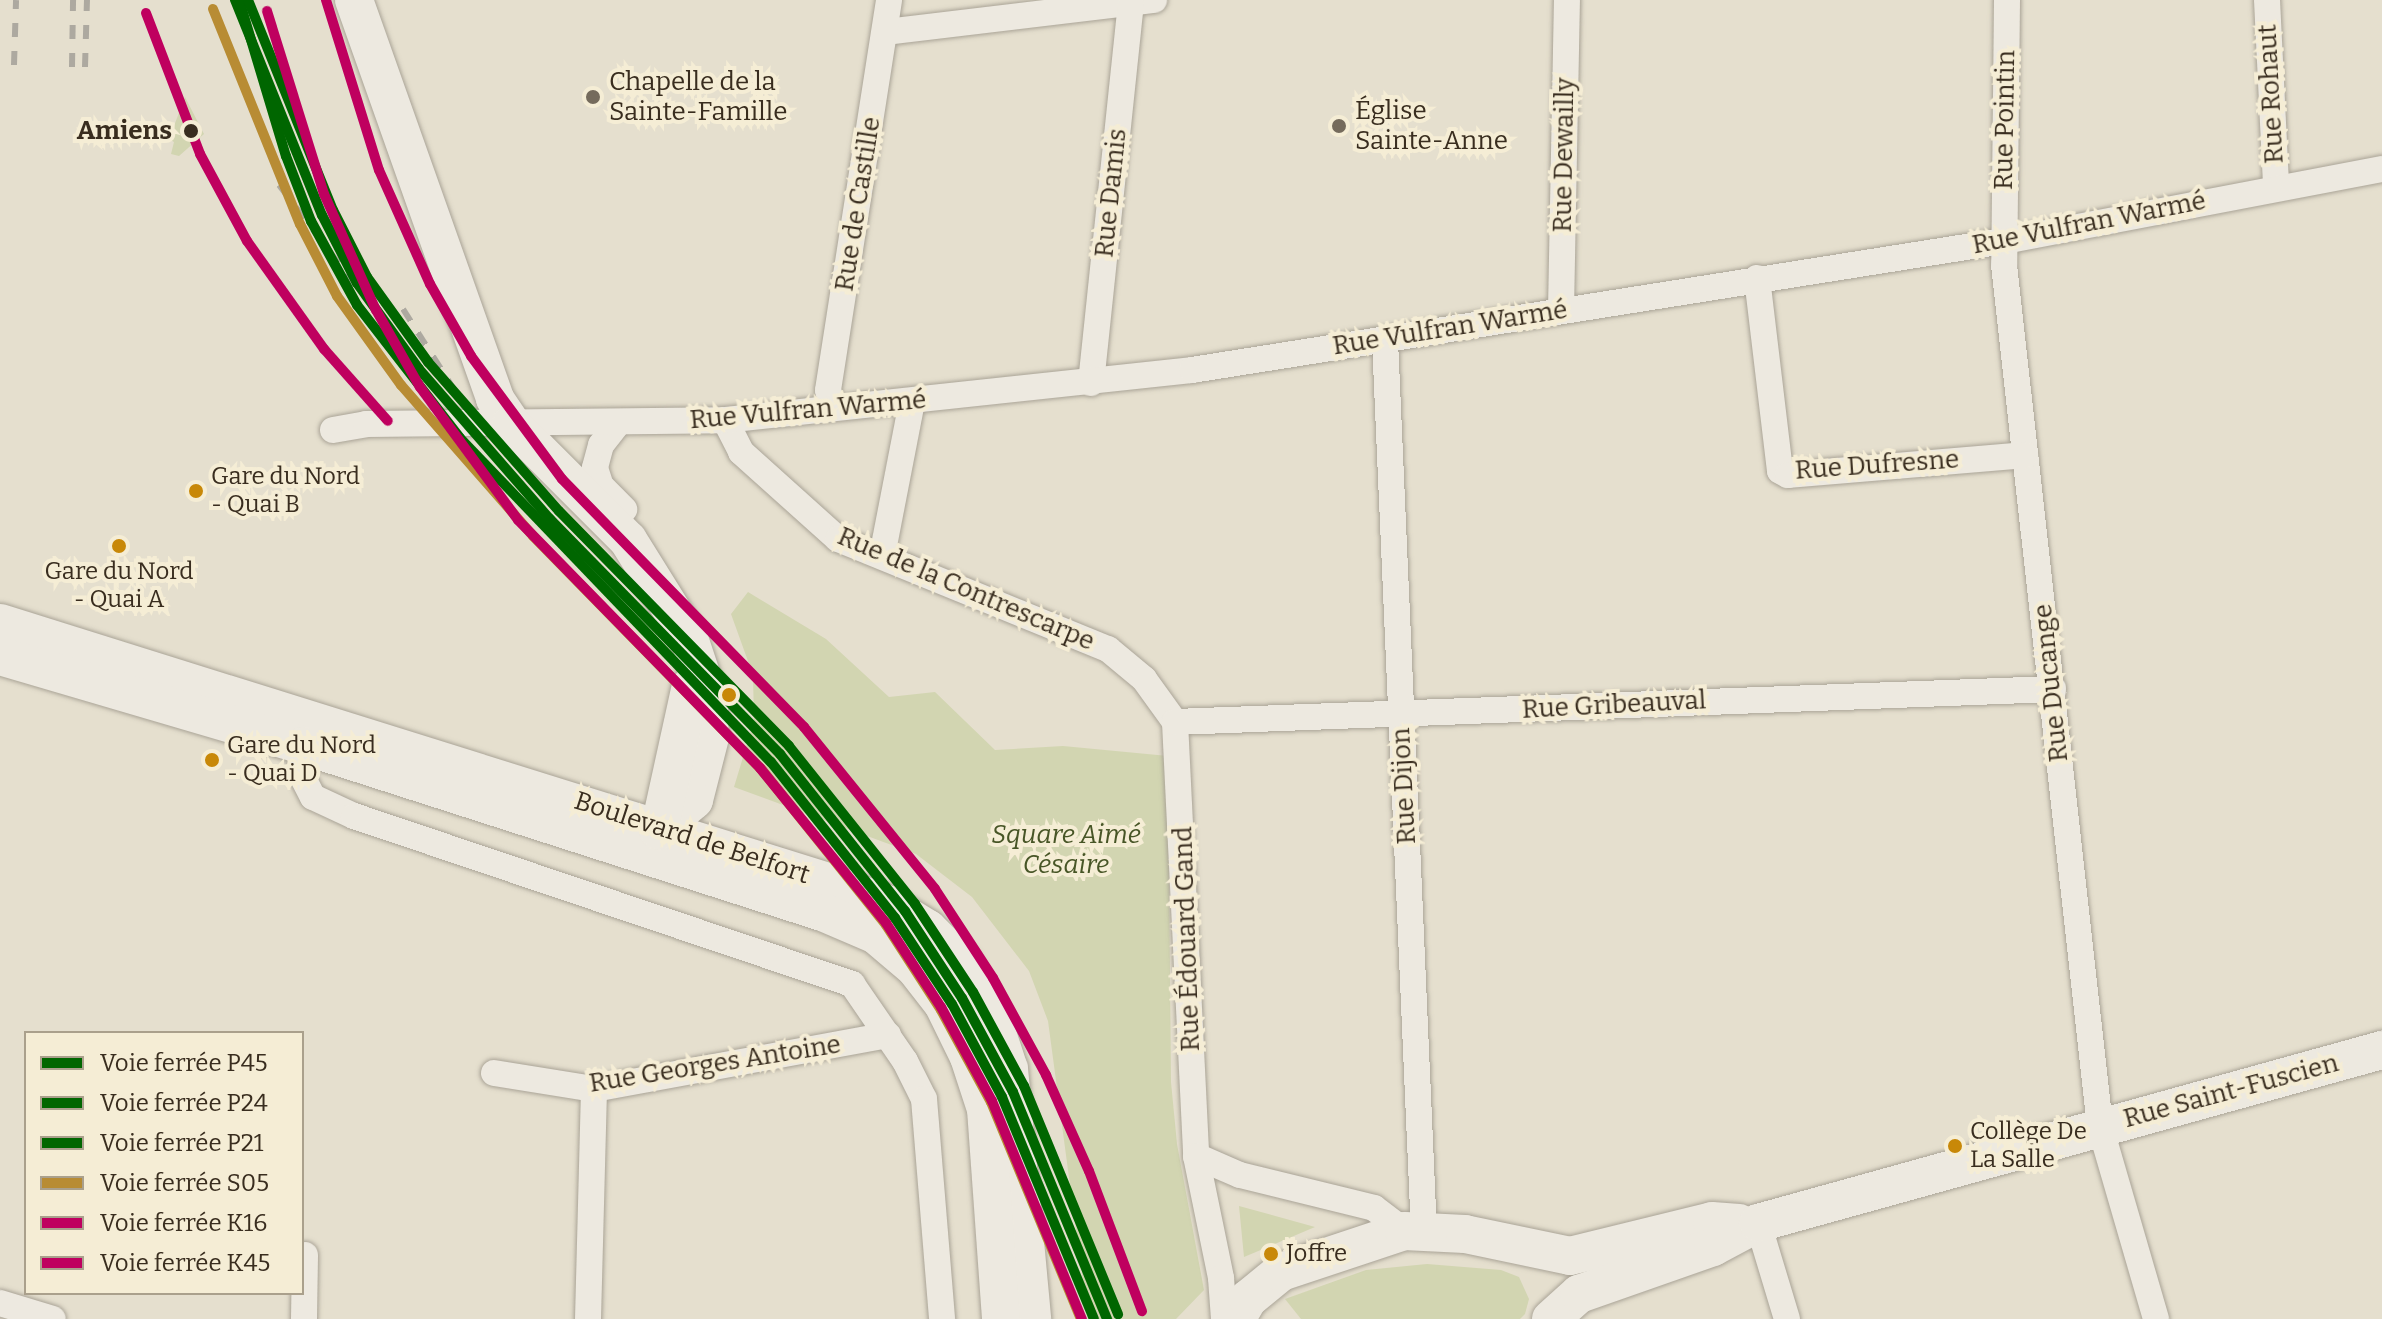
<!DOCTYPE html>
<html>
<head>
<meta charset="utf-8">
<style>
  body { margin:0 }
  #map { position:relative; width:2382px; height:1319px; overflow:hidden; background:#e5dfce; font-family:Bitter,serif }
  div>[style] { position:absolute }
  .green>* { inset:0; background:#d2d5b1 }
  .roads { filter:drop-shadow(0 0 2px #aaa497) drop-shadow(0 0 2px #aaa497) }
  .street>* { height:26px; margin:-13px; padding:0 13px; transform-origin:13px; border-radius:13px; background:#ede9e0 }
  .secondary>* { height:38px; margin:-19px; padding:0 19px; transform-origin:19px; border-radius:19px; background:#ede9e0 }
  .rail>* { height:6px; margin-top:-3px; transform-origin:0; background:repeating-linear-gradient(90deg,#ada9a0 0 14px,transparent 0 28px) }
  .rail-1>* { height:10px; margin:-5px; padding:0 5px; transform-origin:5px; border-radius:5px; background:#060 }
  .rail-2>* { height:10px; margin:-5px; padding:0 5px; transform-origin:5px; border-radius:5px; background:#060 }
  .rail-3>* { height:10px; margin:-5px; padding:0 5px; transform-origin:5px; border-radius:5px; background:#060 }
  .rail-4>* { height:10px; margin:-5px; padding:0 5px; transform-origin:5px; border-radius:5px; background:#b88c34 }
  .rail-5>* { height:10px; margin:-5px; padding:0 5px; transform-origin:5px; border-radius:5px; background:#bf005f }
  .rail-6>* { height:10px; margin:-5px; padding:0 5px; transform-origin:5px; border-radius:5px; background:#bf005f }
  .dots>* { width:22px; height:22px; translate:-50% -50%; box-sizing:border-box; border:4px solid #f5edd5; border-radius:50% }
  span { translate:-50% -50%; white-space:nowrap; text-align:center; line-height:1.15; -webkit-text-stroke:8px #f5edd5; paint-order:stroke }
  .bus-label { font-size:24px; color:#392d1f }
  .left { translate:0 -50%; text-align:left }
  .poi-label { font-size:26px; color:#392d1f }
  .street-label { font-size:26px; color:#392d1f }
  .stop-label { font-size:26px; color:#392d1f; font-weight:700 }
  .right { translate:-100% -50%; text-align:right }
  .park-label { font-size:26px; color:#475526; font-style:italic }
  .legend { position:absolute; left:24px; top:1031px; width:280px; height:264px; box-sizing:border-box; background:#f5edd5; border:2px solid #aaa08c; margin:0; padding:10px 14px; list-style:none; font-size:24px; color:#392d1f }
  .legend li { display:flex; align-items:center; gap:16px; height:40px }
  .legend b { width:40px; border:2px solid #aaa08c }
</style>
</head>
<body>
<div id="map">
  <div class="green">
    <i style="clip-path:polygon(185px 97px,204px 134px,179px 156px,171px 154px,174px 142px,169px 139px)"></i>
    <i style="clip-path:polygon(748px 592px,826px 639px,889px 697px,935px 692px,995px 750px,1063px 746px,1168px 756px,1171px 1082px,1177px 1144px,1204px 1290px,1176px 1319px,1088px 1319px,1048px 1021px,1029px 971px,972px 897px,916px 854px,734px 787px,754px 721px,753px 675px,731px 614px)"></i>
    <i style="clip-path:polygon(1239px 1206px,1315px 1227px,1244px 1257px)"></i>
    <i style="clip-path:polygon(1427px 1264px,1501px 1270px,1519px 1277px,1529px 1299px,1525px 1314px,1520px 1319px,1301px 1319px,1285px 1299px,1366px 1270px)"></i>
  </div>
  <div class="roads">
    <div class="street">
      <i style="left:2007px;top:0;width:265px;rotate:90.6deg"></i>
      <i style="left:2004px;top:265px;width:866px;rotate:83.64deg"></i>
      <i style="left:2100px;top:1126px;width:201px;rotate:73.8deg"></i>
      <i style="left:2267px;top:0;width:187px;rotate:87.2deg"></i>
      <i style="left:885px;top:32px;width:271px;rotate:-6.8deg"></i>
      <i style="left:1757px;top:278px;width:194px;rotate:83.2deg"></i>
      <i style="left:1780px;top:471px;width:9px;rotate:27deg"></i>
      <i style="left:1788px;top:475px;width:238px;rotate:-4.8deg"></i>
      <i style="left:1561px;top:310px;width:310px;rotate:-88.9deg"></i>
      <i style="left:1385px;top:340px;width:893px;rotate:87.5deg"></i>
      <i style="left:1091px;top:383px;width:381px;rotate:-84deg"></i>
      <i style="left:832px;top:407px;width:17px;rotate:-103deg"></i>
      <i style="left:828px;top:390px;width:395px;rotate:-81.1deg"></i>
      <i style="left:725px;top:420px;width:36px;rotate:63deg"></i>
      <i style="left:741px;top:452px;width:130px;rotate:41.9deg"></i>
      <i style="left:838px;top:539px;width:292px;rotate:22.2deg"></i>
      <i style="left:1108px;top:649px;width:47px;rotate:39.8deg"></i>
      <i style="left:1144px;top:679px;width:53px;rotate:54.2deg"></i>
      <i style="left:1175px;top:722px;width:435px;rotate:87.2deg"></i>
      <i style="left:1196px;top:1156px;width:125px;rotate:78.4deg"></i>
      <i style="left:1221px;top:1278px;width:41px;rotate:85.8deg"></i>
      <i style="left:619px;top:422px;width:29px;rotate:128deg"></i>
      <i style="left:601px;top:445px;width:24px;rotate:105deg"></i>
      <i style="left:595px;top:468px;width:19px;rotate:72deg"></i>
      <i style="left:601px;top:486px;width:33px;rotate:45deg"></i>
      <i style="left:333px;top:430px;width:34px;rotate:-10deg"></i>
      <i style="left:366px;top:424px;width:359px;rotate:-0.6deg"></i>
      <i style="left:725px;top:420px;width:470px;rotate:-6.1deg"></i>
      <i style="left:1192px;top:370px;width:822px;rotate:-9.03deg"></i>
      <i style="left:2004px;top:241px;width:385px;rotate:-10.8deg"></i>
      <i style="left:882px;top:556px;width:157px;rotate:-79deg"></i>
      <i style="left:1175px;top:722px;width:879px;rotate:-2.15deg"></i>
      <i style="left:305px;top:746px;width:26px;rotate:101deg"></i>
      <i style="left:300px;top:772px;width:28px;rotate:63deg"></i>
      <i style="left:313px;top:797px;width:45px;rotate:24.9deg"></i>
      <i style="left:354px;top:816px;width:526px;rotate:18.64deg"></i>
      <i style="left:852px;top:984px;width:93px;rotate:55.5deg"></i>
      <i style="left:905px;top:1061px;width:42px;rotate:63.4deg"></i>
      <i style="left:924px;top:1099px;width:221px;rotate:85.3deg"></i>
      <i style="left:494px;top:1073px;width:101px;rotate:9.1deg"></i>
      <i style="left:594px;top:1089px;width:299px;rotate:-10.4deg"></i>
      <i style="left:1196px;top:1156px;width:48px;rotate:23.4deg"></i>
      <i style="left:1240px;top:1175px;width:138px;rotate:13.8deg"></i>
      <i style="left:1374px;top:1208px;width:38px;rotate:37deg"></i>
      <i style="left:1758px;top:1223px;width:100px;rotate:73.2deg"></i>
      <i style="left:0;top:1303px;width:55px;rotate:16.8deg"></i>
      <i style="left:304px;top:1319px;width:64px;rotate:-89.1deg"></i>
      <i style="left:588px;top:1319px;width:230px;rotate:-88.5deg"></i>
    </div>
    <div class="secondary">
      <i style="left:354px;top:0;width:423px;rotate:70.5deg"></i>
      <i style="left:495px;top:399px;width:29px;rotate:56deg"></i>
      <i style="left:511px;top:423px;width:165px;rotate:45deg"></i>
      <i style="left:628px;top:540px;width:115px;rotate:58.1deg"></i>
      <i style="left:689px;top:638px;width:63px;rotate:71.6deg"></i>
      <i style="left:709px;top:698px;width:39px;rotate:89deg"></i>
      <i style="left:710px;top:737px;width:65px;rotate:104.3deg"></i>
      <i style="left:694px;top:800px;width:44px;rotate:140.5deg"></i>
      <i style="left:0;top:623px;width:868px;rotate:17.37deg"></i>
      <i style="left:828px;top:882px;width:63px;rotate:20.4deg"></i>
      <i style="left:887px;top:904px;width:48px;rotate:31.4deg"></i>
      <i style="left:928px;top:929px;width:48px;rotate:45deg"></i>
      <i style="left:962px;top:963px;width:75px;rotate:63.1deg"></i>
      <i style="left:996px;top:1030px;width:41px;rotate:71.6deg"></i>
      <i style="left:1009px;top:1069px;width:251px;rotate:84.7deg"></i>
      <i style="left:0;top:656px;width:318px;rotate:16.4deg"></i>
      <i style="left:305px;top:746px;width:546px;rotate:17.8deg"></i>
      <i style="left:825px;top:913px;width:56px;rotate:23.3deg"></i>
      <i style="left:876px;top:935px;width:51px;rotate:40.2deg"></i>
      <i style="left:915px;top:968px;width:46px;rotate:52.1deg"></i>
      <i style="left:943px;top:1004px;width:59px;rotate:63.9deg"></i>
      <i style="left:969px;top:1057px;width:55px;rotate:71.9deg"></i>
      <i style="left:986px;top:1109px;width:211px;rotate:85.9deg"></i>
      <i style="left:659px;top:831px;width:149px;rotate:-77.6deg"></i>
      <i style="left:1237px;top:1318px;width:22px;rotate:-60deg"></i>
      <i style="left:1248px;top:1299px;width:43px;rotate:-39.3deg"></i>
      <i style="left:1281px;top:1272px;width:130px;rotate:-18.4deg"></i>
      <i style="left:1404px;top:1231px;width:61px;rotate:2.8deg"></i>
      <i style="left:1465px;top:1234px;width:107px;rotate:11.8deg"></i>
      <i style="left:1570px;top:1256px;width:146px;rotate:-13.8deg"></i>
      <i style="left:1712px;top:1221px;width:27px;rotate:4deg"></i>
      <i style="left:1551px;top:1319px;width:38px;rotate:-42deg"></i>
      <i style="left:1579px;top:1294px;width:142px;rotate:-19.3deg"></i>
      <i style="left:1713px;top:1247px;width:51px;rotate:-28.1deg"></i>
      <i style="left:1758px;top:1223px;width:648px;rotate:-15.5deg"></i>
    </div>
  </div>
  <div class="rail">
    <i style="left:14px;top:65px;width:65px;rotate:-88.2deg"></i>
    <i style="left:72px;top:67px;width:67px;rotate:-89.1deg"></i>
    <i style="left:85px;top:67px;width:67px;rotate:-88.3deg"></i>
    <i style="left:279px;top:185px;width:231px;rotate:52.7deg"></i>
    <i style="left:403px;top:309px;width:101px;rotate:57.6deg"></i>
  </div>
  <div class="rail-1">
    <i style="left:235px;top:0;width:232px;rotate:68deg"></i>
    <i style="left:322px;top:215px;width:76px;rotate:62.8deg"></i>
    <i style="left:357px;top:283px;width:106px;rotate:54.2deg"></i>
    <i style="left:419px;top:369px;width:199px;rotate:48.9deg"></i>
    <i style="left:550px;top:519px;width:329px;rotate:45.6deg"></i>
    <i style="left:780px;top:754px;width:201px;rotate:51.5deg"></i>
    <i style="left:905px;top:911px;width:104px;rotate:56.8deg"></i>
    <i style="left:962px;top:998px;width:107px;rotate:61.5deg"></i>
    <i style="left:1013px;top:1092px;width:246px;rotate:67.5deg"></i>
  </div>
  <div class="rail-2">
    <i style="left:240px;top:3px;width:160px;rotate:73.3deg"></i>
    <i style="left:286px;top:156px;width:70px;rotate:69deg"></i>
    <i style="left:311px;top:221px;width:96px;rotate:61.3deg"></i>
    <i style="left:357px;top:305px;width:168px;rotate:52.2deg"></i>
    <i style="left:460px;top:438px;width:449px;rotate:46.2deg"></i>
    <i style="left:771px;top:762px;width:199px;rotate:51.5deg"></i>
    <i style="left:895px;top:918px;width:103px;rotate:56.5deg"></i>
    <i style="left:952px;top:1004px;width:106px;rotate:61.7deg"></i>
    <i style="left:1002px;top:1097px;width:240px;rotate:67.5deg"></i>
  </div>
  <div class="rail-3">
    <i style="left:248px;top:0;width:227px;rotate:68deg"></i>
    <i style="left:333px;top:210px;width:75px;rotate:63.1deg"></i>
    <i style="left:367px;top:277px;width:105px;rotate:54.3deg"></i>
    <i style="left:428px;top:362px;width:198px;rotate:48.7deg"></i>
    <i style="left:559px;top:511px;width:329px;rotate:45.6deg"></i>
    <i style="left:789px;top:746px;width:202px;rotate:51.4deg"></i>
    <i style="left:915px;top:904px;width:105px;rotate:56.6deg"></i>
    <i style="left:973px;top:992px;width:107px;rotate:61.5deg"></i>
    <i style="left:1024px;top:1086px;width:247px;rotate:67.6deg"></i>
  </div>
  <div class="rail-4">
    <i style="left:213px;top:9px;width:232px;rotate:68deg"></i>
    <i style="left:300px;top:224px;width:81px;rotate:62.8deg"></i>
    <i style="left:337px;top:296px;width:110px;rotate:54.3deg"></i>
    <i style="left:401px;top:385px;width:201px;rotate:48.8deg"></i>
    <i style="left:533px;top:536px;width:327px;rotate:45.6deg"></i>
    <i style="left:762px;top:770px;width:198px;rotate:51.3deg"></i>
    <i style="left:886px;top:925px;width:101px;rotate:57.1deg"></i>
    <i style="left:941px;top:1010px;width:105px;rotate:61.5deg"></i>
    <i style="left:991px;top:1102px;width:235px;rotate:67.5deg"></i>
  </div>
  <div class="rail-5">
    <i style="left:326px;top:0;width:178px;rotate:72.7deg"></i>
    <i style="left:379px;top:170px;width:125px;rotate:65.9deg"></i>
    <i style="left:430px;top:284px;width:83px;rotate:60.3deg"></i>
    <i style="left:471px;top:356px;width:153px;rotate:53.5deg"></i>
    <i style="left:562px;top:479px;width:347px;rotate:45.7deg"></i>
    <i style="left:804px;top:727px;width:208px;rotate:51deg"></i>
    <i style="left:935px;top:889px;width:106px;rotate:56.9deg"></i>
    <i style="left:993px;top:978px;width:111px;rotate:61.3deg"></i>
    <i style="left:1046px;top:1075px;width:105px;rotate:65.9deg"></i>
    <i style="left:1089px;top:1171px;width:150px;rotate:69.3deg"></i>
  </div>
  <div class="rail-6">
    <i style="left:267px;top:11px;width:192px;rotate:72.7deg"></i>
    <i style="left:324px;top:194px;width:127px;rotate:65.9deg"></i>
    <i style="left:376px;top:310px;width:89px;rotate:60.3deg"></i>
    <i style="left:420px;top:387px;width:165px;rotate:53.6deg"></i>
    <i style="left:518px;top:520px;width:347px;rotate:45.7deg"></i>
    <i style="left:760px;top:768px;width:200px;rotate:50.9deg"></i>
    <i style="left:886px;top:923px;width:100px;rotate:56.8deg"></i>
    <i style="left:941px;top:1007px;width:107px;rotate:61.5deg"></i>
    <i style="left:992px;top:1101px;width:236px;rotate:67.6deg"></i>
    <i style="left:146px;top:13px;width:151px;rotate:69deg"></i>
    <i style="left:200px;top:154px;width:99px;rotate:61.6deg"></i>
    <i style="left:247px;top:241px;width:133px;rotate:54.5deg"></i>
    <i style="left:324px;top:349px;width:96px;rotate:48.4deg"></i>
  </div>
  <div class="dots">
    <i style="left:593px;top:97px;background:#756b5c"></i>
    <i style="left:1339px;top:126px;background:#756b5c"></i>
    <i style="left:191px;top:131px;background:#392d1f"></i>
    <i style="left:196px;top:491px;background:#c88808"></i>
    <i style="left:119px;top:546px;background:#c88808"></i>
    <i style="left:729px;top:695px;background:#c88808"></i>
    <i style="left:212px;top:760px;background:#c88808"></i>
    <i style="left:1955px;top:1146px;background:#c88808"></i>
    <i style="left:1271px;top:1254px;background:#c88808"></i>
  </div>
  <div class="bus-label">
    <span class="left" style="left:211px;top:491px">Gare du Nord<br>- Quai B</span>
    <span style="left:119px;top:586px">Gare du Nord<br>- Quai A</span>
    <span class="left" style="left:227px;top:760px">Gare du Nord<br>- Quai D</span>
    <span class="left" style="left:1970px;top:1146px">Collège De<br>La Salle</span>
    <span class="left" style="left:1286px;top:1254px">Joffre</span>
  </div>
  <div class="poi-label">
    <span class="left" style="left:609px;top:97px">Chapelle de la<br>Sainte-Famille</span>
    <span class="left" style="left:1355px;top:126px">Église<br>Sainte-Anne</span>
  </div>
  <div class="street-label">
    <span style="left:2271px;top:94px;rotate:-93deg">Rue Rohaut</span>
    <span style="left:2005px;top:120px;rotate:-89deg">Rue Pointin</span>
    <span style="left:1564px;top:155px;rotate:-89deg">Rue Dewailly</span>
    <span style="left:1111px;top:193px;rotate:-84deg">Rue Damis</span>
    <span style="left:858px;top:204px;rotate:-81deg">Rue de Castille</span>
    <span style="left:2089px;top:223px;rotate:-11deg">Rue Vulfran Warmé</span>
    <span style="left:1450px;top:328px;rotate:-9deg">Rue Vulfran Warmé</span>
    <span style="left:808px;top:410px;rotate:-5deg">Rue Vulfran Warmé</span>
    <span style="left:1877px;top:465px;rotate:-4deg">Rue Dufresne</span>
    <span style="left:966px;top:589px;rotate:23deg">Rue de la Contrescarpe</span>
    <span style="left:2051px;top:683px;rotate:-96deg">Rue Ducange</span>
    <span style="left:1614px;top:705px;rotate:-3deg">Rue Gribeauval</span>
    <span style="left:1404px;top:786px;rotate:-93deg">Rue Dijon</span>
    <span style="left:692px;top:838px;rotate:18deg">Boulevard de Belfort</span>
    <span style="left:1187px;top:939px;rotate:-92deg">Rue Édouard Gand</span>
    <span style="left:715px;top:1064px;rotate:-9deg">Rue Georges Antoine</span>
    <span style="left:2231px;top:1091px;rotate:-15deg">Rue Saint-Fuscien</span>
  </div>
  <div class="stop-label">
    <span class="right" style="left:172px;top:131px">Amiens</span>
  </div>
  <div class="park-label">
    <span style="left:1066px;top:850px">Square Aimé<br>Césaire</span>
  </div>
  <ul class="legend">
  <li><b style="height:10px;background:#060"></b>Voie ferrée P45</li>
  <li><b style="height:10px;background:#060"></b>Voie ferrée P24</li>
  <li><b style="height:10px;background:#060"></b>Voie ferrée P21</li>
  <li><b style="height:10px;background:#b88c34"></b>Voie ferrée S05</li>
  <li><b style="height:10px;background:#bf005f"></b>Voie ferrée K16</li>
  <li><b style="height:10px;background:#bf005f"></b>Voie ferrée K45</li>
  </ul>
</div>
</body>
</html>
